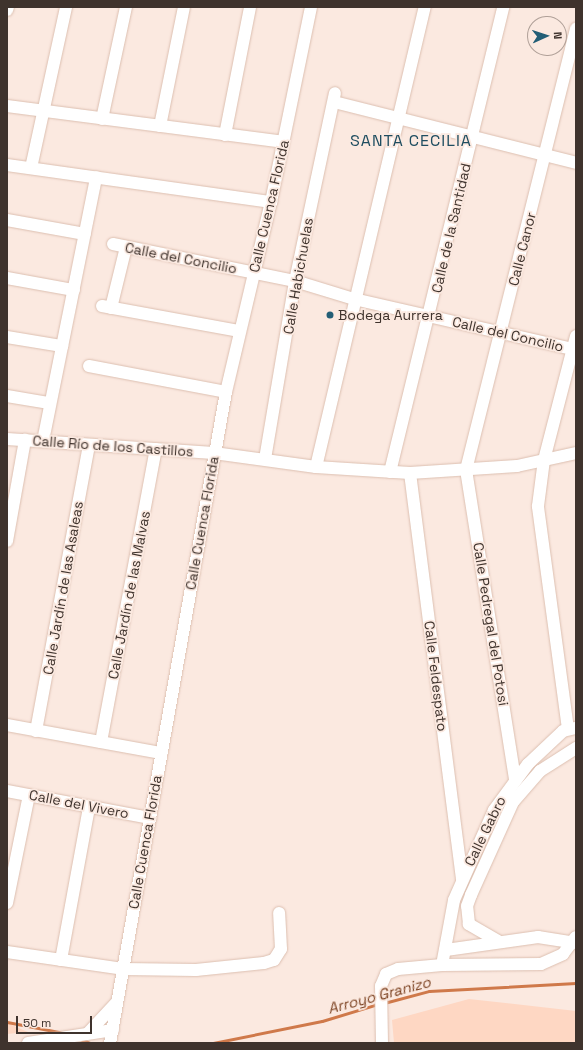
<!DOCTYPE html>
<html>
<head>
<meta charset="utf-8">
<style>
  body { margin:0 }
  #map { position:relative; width:583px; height:1050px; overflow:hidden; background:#fbe9e0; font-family:"Space Grotesk",sans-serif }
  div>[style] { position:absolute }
  .green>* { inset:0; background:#fed7c3 }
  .stream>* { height:3px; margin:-1.5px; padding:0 1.5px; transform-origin:1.5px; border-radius:1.5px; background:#cf794a }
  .roads { filter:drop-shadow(0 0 1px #dcbfb0) drop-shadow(0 0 1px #dcbfb0) }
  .minor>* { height:12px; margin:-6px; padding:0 6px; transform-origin:6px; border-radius:6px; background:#fff }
  .dots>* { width:11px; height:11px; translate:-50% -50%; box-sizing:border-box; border:2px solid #fbe9e0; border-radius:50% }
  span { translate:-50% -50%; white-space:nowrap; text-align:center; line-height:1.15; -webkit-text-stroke:3.5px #fbe9e0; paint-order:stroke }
  .street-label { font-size:14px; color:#3f332d }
  .poi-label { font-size:14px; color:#3f332d }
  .left { translate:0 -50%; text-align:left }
  .water-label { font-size:15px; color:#7b4120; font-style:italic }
  .quarter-label { font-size:16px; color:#1e4d60; letter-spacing:1px }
  .frame { position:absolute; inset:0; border:8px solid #3f332d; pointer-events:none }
  .north { position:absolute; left:527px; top:16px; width:40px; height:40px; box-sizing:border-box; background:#fbe9e0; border:1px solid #b0a098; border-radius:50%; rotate:87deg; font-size:11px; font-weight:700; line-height:16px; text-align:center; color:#3f332d }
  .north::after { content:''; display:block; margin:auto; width:14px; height:18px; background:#235e76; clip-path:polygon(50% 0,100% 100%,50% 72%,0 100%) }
  .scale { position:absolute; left:16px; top:1016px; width:76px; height:18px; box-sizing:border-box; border:2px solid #3f332d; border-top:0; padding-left:5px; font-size:12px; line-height:14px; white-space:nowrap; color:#3f332d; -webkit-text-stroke:3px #fbe9e0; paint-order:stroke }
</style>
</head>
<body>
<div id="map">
  <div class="green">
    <i style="clip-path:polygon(469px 999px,576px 1011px,576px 1043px,394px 1043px,392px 1020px)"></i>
    <i style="clip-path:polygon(7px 1023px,28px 1032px,7px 1034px)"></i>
  </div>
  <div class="stream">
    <i style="left:384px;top:1003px;width:47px;rotate:-14.9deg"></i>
    <i style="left:429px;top:991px;width:147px;rotate:-3.1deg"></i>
    <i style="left:7px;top:1022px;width:58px;rotate:10.9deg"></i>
    <i style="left:80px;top:1039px;width:11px;rotate:22deg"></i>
    <i style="left:213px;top:1043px;width:111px;rotate:-11.4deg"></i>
    <i style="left:322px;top:1021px;width:59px;rotate:-16.9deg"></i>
  </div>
  <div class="roads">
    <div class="minor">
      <i style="left:7px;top:10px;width:3px;rotate:-72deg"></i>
      <i style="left:334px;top:102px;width:250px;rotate:14.1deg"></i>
      <i style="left:7px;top:106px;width:278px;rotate:7.4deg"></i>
      <i style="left:102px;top:119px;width:115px;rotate:-77.9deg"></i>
      <i style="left:160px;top:126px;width:121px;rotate:-78.6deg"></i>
      <i style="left:225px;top:135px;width:130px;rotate:-78.9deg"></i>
      <i style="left:7px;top:165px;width:267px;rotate:8deg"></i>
      <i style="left:31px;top:168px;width:165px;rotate:-77.7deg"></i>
      <i style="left:7px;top:220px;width:79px;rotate:10.2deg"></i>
      <i style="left:113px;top:244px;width:186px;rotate:11.5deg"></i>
      <i style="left:295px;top:281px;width:62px;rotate:17deg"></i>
      <i style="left:354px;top:299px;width:228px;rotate:12.9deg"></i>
      <i style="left:7px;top:278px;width:68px;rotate:10.2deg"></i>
      <i style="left:102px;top:306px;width:140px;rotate:10.3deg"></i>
      <i style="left:111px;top:308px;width:63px;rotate:-76.2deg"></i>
      <i style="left:7px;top:337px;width:56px;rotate:9.3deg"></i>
      <i style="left:89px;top:366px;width:139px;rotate:10.7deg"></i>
      <i style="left:7px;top:396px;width:43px;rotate:9.5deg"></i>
      <i style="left:7px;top:439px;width:207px;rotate:3.9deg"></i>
      <i style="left:214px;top:453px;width:103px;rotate:7.8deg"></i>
      <i style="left:316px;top:467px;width:94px;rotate:3.7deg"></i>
      <i style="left:410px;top:473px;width:107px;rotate:-3.7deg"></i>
      <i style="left:517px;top:466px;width:60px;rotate:-12.4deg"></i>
      <i style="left:43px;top:441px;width:269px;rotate:-78.6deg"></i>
      <i style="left:265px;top:459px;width:181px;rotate:-80.4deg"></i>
      <i style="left:295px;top:281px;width:192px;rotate:-78deg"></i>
      <i style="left:316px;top:467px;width:473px;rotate:-76.7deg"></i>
      <i style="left:390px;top:472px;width:479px;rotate:-76.3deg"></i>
      <i style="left:410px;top:473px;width:410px;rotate:82.7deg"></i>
      <i style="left:7px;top:541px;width:103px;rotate:-79.9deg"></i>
      <i style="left:7px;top:725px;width:157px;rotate:10.3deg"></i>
      <i style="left:568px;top:729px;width:225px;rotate:-97.7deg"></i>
      <i style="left:538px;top:506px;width:46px;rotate:-82.6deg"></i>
      <i style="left:544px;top:460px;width:128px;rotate:-75.5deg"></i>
      <i style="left:36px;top:731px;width:290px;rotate:-79.5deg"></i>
      <i style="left:101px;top:742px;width:298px;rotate:-79.4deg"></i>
      <i style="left:515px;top:779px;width:313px;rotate:-99deg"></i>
      <i style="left:466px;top:470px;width:455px;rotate:-76deg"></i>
      <i style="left:7px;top:791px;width:146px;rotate:10.7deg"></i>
      <i style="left:7px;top:903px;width:110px;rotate:-78.5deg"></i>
      <i style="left:498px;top:941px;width:34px;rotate:-150deg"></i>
      <i style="left:469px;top:924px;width:18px;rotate:-96deg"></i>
      <i style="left:467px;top:906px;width:12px;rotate:-70deg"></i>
      <i style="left:471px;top:895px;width:102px;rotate:-65.7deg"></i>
      <i style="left:513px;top:802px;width:41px;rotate:-48.9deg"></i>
      <i style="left:540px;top:771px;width:43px;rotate:-32.6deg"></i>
      <i style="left:446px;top:950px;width:93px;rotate:-8deg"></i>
      <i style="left:538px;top:937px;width:38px;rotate:9deg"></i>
      <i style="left:7px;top:952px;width:117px;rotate:8.3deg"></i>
      <i style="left:123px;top:969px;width:73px;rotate:0.8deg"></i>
      <i style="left:196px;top:970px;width:68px;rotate:-5.9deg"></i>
      <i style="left:264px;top:963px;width:10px;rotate:-17deg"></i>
      <i style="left:274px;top:960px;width:13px;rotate:-58deg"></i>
      <i style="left:281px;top:949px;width:36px;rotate:-93deg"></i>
      <i style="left:61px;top:960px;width:156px;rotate:-79.6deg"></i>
      <i style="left:442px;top:965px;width:66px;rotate:-79.5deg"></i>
      <i style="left:454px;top:900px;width:98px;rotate:-66deg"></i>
      <i style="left:494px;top:810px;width:57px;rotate:-53.5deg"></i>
      <i style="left:528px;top:764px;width:48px;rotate:-43.3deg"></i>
      <i style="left:563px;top:731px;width:12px;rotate:-14deg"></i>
      <i style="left:88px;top:1033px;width:42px;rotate:-46.9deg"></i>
      <i style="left:28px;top:1043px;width:86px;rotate:-8.7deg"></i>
      <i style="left:110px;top:1043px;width:661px;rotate:-79.9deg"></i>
      <i style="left:226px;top:392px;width:195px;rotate:-76.7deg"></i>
      <i style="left:271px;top:202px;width:199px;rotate:-78.4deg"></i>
      <i style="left:382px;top:1043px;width:57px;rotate:-91deg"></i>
      <i style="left:381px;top:986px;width:13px;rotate:-67deg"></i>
      <i style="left:386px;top:974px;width:13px;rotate:-23deg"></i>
      <i style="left:398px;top:969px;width:44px;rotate:-5.2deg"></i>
      <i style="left:442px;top:965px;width:99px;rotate:-0.6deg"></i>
      <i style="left:541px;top:964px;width:24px;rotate:-24deg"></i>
      <i style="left:563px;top:954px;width:21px;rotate:-53deg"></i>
    </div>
  </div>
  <div class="dots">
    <i style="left:330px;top:315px;background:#235e76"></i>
  </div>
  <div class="street-label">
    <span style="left:269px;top:206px;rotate:-77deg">Calle Cuenca Florida</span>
    <span style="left:451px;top:228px;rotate:-77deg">Calle de la Santidad</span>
    <span style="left:522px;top:249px;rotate:-76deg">Calle Canor</span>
    <span style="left:181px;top:258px;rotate:11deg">Calle del Concilio</span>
    <span style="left:298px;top:276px;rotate:-80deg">Calle Habichuelas</span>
    <span style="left:508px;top:334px;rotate:13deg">Calle del Concilio</span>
    <span style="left:113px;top:446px;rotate:4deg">Calle Río de los Castillos</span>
    <span style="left:202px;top:523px;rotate:-80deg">Calle Cuenca Florida</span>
    <span style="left:63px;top:588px;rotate:-80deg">Calle Jardín de las Asaleas</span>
    <span style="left:129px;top:595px;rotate:-79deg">Calle Jardín de las Malvas</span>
    <span style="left:491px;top:624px;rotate:81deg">Calle Pedregal del Potosi</span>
    <span style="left:436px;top:676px;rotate:83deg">Calle Feldespato</span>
    <span style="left:79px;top:804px;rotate:11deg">Calle del Vivero</span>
    <span style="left:485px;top:831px;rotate:-64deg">Calle Gabro</span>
    <span style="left:145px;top:842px;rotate:-80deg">Calle Cuenca Florida</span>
  </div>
  <div class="poi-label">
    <span class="left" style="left:338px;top:315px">Bodega Aurrera</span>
  </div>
  <div class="water-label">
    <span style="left:379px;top:995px;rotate:-15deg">Arroyo Granizo</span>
  </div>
  <div class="quarter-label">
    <span style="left:411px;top:141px">SANTA CECILIA</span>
  </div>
  <div class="frame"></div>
  <div class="north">N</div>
  <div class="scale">50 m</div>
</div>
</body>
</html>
